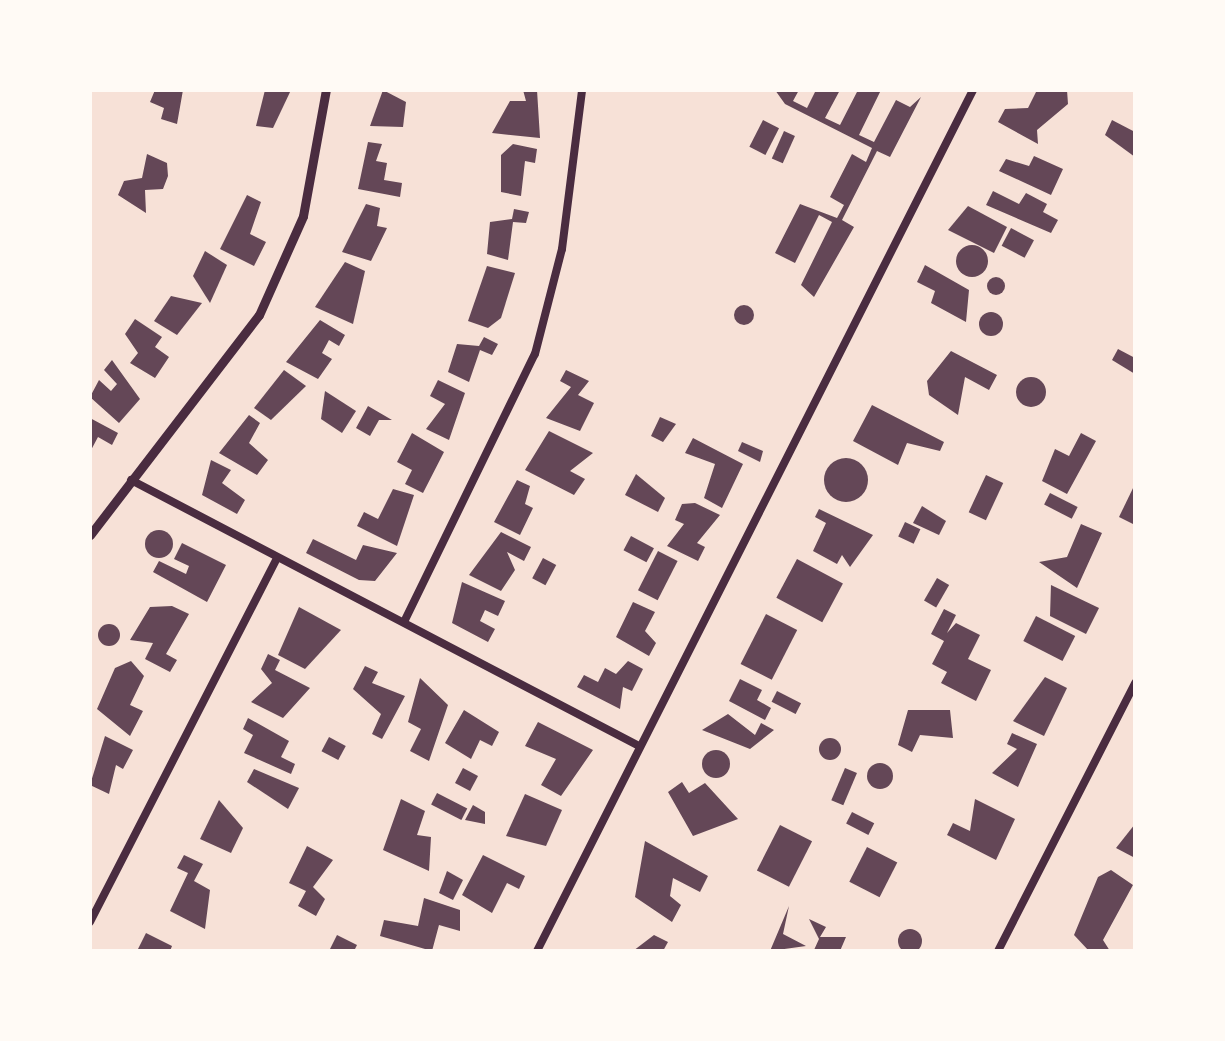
<!DOCTYPE html>
<html>
<head>
<meta charset="utf-8">
<style>
  body { margin:0 }
  #map { position:relative; width:1225px; height:1041px; overflow:hidden; background:#f7e1d7; font-family:Mulish,sans-serif }
  div>[style] { position:absolute }
  .building>* { inset:0; background:#644757; transform-origin:0 0 }
  .round { border-radius:50% }
  .minor>* { height:8px; margin:-4px; padding:0 4px; transform-origin:4px; border-radius:4px; background:#4a2c40 }
  .tertiary>* { height:9px; margin:-4.5px; padding:0 4.5px; transform-origin:4.5px; border-radius:4.5px; background:#4a2c40 }
  span { translate:-50% -50%; white-space:nowrap; text-align:center; line-height:1.15; -webkit-text-stroke:10px #fffaf5; paint-order:stroke }
  .frame { position:absolute; inset:0; border:92px solid #fffaf5; pointer-events:none }
</style>
</head>
<body>
<div id="map">
  <div class="building">
    <i style="clip-path:polygon(155px 90px,183px 90px,177px 124px,161px 119px,164px 108px,150px 102px)"></i>
    <i style="clip-path:polygon(265px 90px,291px 90px,273px 128px,256px 126px)"></i>
    <i style="clip-path:polygon(383px 90px,406px 102px,403px 127px,370px 126px)"></i>
    <i style="clip-path:polygon(523px 90px,537px 90px,540px 138px,492px 133px,510px 101px,526px 101px)"></i>
    <i style="clip-path:polygon(775px 90px,799px 90px,793px 101px,807px 108px,816px 90px,840px 90px,825px 118px,840px 125px,858px 90px,881px 90px,859px 135px,874px 142px,896px 100px,910px 107px,921px 97px,890px 157px,877px 151px,842px 220px,854px 227px,814px 297px,801px 285px,832px 222px,819px 215px,795px 263px,775px 253px,800px 204px,837px 218px,844px 205px,830px 197px,852px 154px,866px 162px,872px 148px,785px 104px)"></i>
    <i style="clip-path:polygon(1037px 90px,1067px 90px,1068px 104px,1037px 130px,1038px 144px,998px 122px,1005px 109px,1028px 108px)"></i>
    <i style="left:763px;top:120px;width:18px;height:30px;rotate:27deg"></i>
    <i style="clip-path:polygon(1112px 120px,1135px 132px,1135px 157px,1105px 135px)"></i>
    <i style="left:784px;top:131px;width:12px;height:30px;rotate:24deg"></i>
    <i style="clip-path:polygon(368px 142px,382px 144px,376px 161px,387px 163px,384px 180px,402px 183px,400px 197px,358px 189px)"></i>
    <i style="clip-path:polygon(513px 144px,537px 149px,535px 163px,525px 161px,521px 196px,501px 192px,501px 155px)"></i>
    <i style="clip-path:polygon(147px 154px,167px 163px,168px 176px,163px 189px,145px 190px,146px 213px,118px 195px,124px 181px,142px 178px)"></i>
    <i style="clip-path:polygon(1034px 156px,1063px 169px,1051px 195px,999px 171px,1006px 159px,1029px 166px)"></i>
    <i style="clip-path:polygon(993px 191px,1019px 204px,1026px 193px,1047px 204px,1043px 212px,1058px 220px,1051px 233px,986px 205px)"></i>
    <i style="clip-path:polygon(247px 195px,261px 202px,250px 234px,266px 242px,254px 266px,220px 249px)"></i>
    <i style="clip-path:polygon(366px 204px,380px 208px,377px 226px,387px 228px,371px 261px,342px 252px)"></i>
    <i style="clip-path:polygon(968px 206px,1007px 227px,994px 253px,948px 230px)"></i>
    <i style="clip-path:polygon(514px 209px,529px 212px,526px 223px,513px 222px,508px 260px,487px 254px,490px 222px,512px 219px)"></i>
    <i style="left:1011px;top:228px;width:26px;height:20px;rotate:28deg"></i>
    <i class="round" style="left:956px;top:245px;width:32px;height:32px"></i>
    <i style="clip-path:polygon(205px 251px,227px 265px,210px 303px,193px 276px)"></i>
    <i style="clip-path:polygon(345px 262px,365px 271px,353px 324px,315px 307px)"></i>
    <i style="clip-path:polygon(925px 265px,969px 290px,966px 322px,931px 303px,935px 291px,917px 282px)"></i>
    <i style="clip-path:polygon(487px 266px,515px 273px,501px 318px,488px 328px,468px 321px)"></i>
    <i class="round" style="left:987px;top:277px;width:18px;height:18px"></i>
    <i style="clip-path:polygon(171px 296px,202px 303px,177px 335px,154px 321px)"></i>
    <i class="round" style="left:734px;top:305px;width:20px;height:20px"></i>
    <i class="round" style="left:979px;top:312px;width:24px;height:24px"></i>
    <i style="clip-path:polygon(135px 319px,162px 337px,155px 347px,169px 357px,155px 378px,130px 363px,138px 353px,125px 334px)"></i>
    <i style="clip-path:polygon(320px 320px,345px 335px,339px 346px,329px 340px,322px 353px,332px 359px,318px 379px,286px 362px)"></i>
    <i style="clip-path:polygon(484px 337px,498px 344px,492px 355px,480px 350px,469px 382px,448px 372px,457px 344px,479px 346px)"></i>
    <i style="clip-path:polygon(1118px 349px,1135px 358px,1135px 374px,1112px 360px)"></i>
    <i style="clip-path:polygon(951px 351px,997px 375px,989px 390px,965px 377px,958px 415px,929px 395px,927px 381px)"></i>
    <i style="clip-path:polygon(112px 360px,140px 399px,119px 423px,90px 397px,99px 380px,111px 391px,117px 384px,104px 370px)"></i>
    <i style="clip-path:polygon(284px 370px,306px 386px,271px 420px,254px 408px)"></i>
    <i style="clip-path:polygon(566px 370px,589px 381px,578px 395px,594px 403px,580px 431px,546px 418px,571px 387px,560px 381px)"></i>
    <i class="round" style="left:1016px;top:377px;width:30px;height:30px"></i>
    <i style="clip-path:polygon(438px 380px,465px 393px,449px 440px,426px 429px,445px 404px,430px 396px)"></i>
    <i style="clip-path:polygon(325px 391px,356px 411px,342px 433px,321px 419px)"></i>
    <i style="clip-path:polygon(872px 405px,944px 442px,940px 451px,907px 443px,898px 465px,853px 441px)"></i>
    <i style="clip-path:polygon(368px 406px,392px 420px,379px 420px,370px 436px,356px 428px)"></i>
    <i style="clip-path:polygon(249px 415px,260px 423px,249px 443px,268px 460px,257px 475px,219px 453px)"></i>
    <i style="clip-path:polygon(660px 417px,676px 424px,663px 442px,651px 436px)"></i>
    <i style="clip-path:polygon(90px 418px,118px 433px,112px 445px,98px 437px,90px 452px)"></i>
    <i style="clip-path:polygon(549px 431px,593px 453px,570px 471px,585px 479px,574px 495px,525px 470px)"></i>
    <i style="clip-path:polygon(412px 433px,444px 452px,423px 493px,405px 484px,412px 470px,397px 462px)"></i>
    <i style="clip-path:polygon(1081px 433px,1096px 441px,1067px 494px,1042px 481px,1055px 449px,1069px 456px)"></i>
    <i style="clip-path:polygon(693px 438px,743px 464px,722px 508px,704px 498px,715px 464px,685px 453px)"></i>
    <i style="clip-path:polygon(742px 442px,763px 451px,760px 462px,738px 451px)"></i>
    <i class="round" style="left:824px;top:458px;width:44px;height:44px"></i>
    <i style="clip-path:polygon(211px 460px,231px 470px,222px 483px,245px 500px,237px 514px,202px 495px)"></i>
    <i style="clip-path:polygon(636px 474px,665px 498px,658px 512px,625px 495px)"></i>
    <i style="left:986px;top:475px;width:19px;height:41px;rotate:25deg"></i>
    <i style="clip-path:polygon(517px 480px,530px 486px,525px 504px,533px 508px,520px 535px,494px 522px)"></i>
    <i style="clip-path:polygon(1135px 484px,1135px 525px,1119px 517px)"></i>
    <i style="clip-path:polygon(393px 489px,414px 495px,397px 546px,357px 526px,364px 512px,378px 519px)"></i>
    <i style="left:1050px;top:493px;width:31px;height:13px;rotate:27deg"></i>
    <i style="clip-path:polygon(695px 503px,720px 515px,697px 543px,705px 547px,698px 561px,667px 546px,684px 524px,675px 520px,682px 504px)"></i>
    <i style="clip-path:polygon(922px 506px,946px 521px,939px 535px,913px 523px)"></i>
    <i style="clip-path:polygon(819px 509px,873px 535px,850px 567px,842px 555px,837px 564px,813px 551px,826px 523px,815px 517px)"></i>
    <i style="left:905px;top:522px;width:17px;height:16px;rotate:25deg"></i>
    <i style="clip-path:polygon(1081px 524px,1102px 533px,1077px 588px,1039px 562px,1067px 557px)"></i>
    <i class="round" style="left:145px;top:530px;width:28px;height:28px"></i>
    <i style="clip-path:polygon(501px 532px,531px 547px,524px 561px,507px 552px,515px 570px,501px 591px,469px 575px)"></i>
    <i style="left:631px;top:536px;width:26px;height:16px;rotate:28deg"></i>
    <i style="clip-path:polygon(313px 539px,356px 560px,363px 545px,397px 553px,375px 581px,359px 580px,306px 553px)"></i>
    <i style="clip-path:polygon(182px 543px,226px 565px,207px 602px,153px 572px,159px 561px,186px 574px,189px 566px,174px 559px)"></i>
    <i style="left:658px;top:551px;width:22px;height:44px;rotate:27deg"></i>
    <i style="left:543px;top:558px;width:15px;height:23px;rotate:28deg"></i>
    <i style="left:797px;top:559px;width:52px;height:44px;rotate:28deg"></i>
    <i style="left:937px;top:578px;width:14px;height:26px;rotate:30deg"></i>
    <i style="clip-path:polygon(462px 582px,505px 601px,498px 616px,485px 610px,480px 621px,495px 629px,488px 642px,452px 623px)"></i>
    <i style="clip-path:polygon(1051px 585px,1099px 608px,1086px 634px,1050px 616px)"></i>
    <i style="clip-path:polygon(633px 602px,655px 612px,645px 631px,656px 643px,649px 656px,616px 637px)"></i>
    <i style="clip-path:polygon(172px 606px,189px 614px,166px 654px,177px 660px,170px 672px,145px 659px,153px 643px,130px 640px,150px 607px)"></i>
    <i style="clip-path:polygon(299px 607px,341px 630px,305px 669px,278px 655px)"></i>
    <i style="clip-path:polygon(944px 609px,956px 615px,947px 633px,956px 623px,980px 635px,968px 659px,991px 670px,976px 701px,941px 683px,947px 672px,932px 664px,944px 641px,931px 634px)"></i>
    <i style="left:766px;top:614px;width:35px;height:56px;rotate:27deg"></i>
    <i style="left:1036px;top:616px;width:44px;height:28px;rotate:27deg"></i>
    <i class="round" style="left:98px;top:624px;width:22px;height:22px"></i>
    <i style="clip-path:polygon(268px 654px,280px 660px,275px 670px,310px 688px,283px 718px,251px 702px,272px 683px,261px 669px)"></i>
    <i style="clip-path:polygon(131px 661px,144px 676px,130px 705px,143px 711px,130px 736px,97px 709px,115px 668px)"></i>
    <i style="clip-path:polygon(628px 661px,643px 669px,632px 691px,623px 687px,620px 709px,577px 687px,584px 675px,598px 682px,605px 668px,616px 674px)"></i>
    <i style="clip-path:polygon(365px 666px,378px 672px,372px 683px,405px 696px,382px 739px,372px 734px,381px 714px,353px 689px)"></i>
    <i style="clip-path:polygon(1045px 677px,1067px 688px,1044px 736px,1013px 721px)"></i>
    <i style="clip-path:polygon(420px 678px,448px 705px,429px 761px,410px 751px,421px 729px,408px 722px)"></i>
    <i style="clip-path:polygon(740px 679px,762px 690px,757px 700px,771px 708px,765px 720px,729px 701px)"></i>
    <i style="left:777px;top:691px;width:27px;height:12px;rotate:27deg"></i>
    <i style="clip-path:polygon(464px 710px,499px 732px,492px 746px,480px 740px,471px 759px,445px 743px)"></i>
    <i style="clip-path:polygon(908px 710px,950px 710px,953px 738px,920px 735px,912px 752px,898px 745px)"></i>
    <i style="clip-path:polygon(728px 714px,755px 735px,761px 723px,774px 730px,750px 749px,702px 730px)"></i>
    <i style="clip-path:polygon(248px 718px,289px 741px,281px 757px,295px 764px,291px 774px,244px 753px,253px 735px,243px 729px)"></i>
    <i style="clip-path:polygon(538px 722px,593px 750px,561px 796px,541px 785px,556px 759px,525px 746px)"></i>
    <i style="clip-path:polygon(1012px 733px,1037px 744px,1018px 787px,992px 773px,1017px 749px,1007px 744px)"></i>
    <i style="clip-path:polygon(105px 736px,133px 750px,123px 769px,116px 765px,109px 794px,90px 785px)"></i>
    <i style="left:329px;top:737px;width:19px;height:16px;rotate:28deg"></i>
    <i class="round" style="left:819px;top:738px;width:22px;height:22px"></i>
    <i class="round" style="left:702px;top:750px;width:28px;height:28px"></i>
    <i class="round" style="left:867px;top:763px;width:26px;height:26px"></i>
    <i style="left:463px;top:768px;width:17px;height:17px;rotate:28deg"></i>
    <i style="left:845px;top:768px;width:13px;height:35px;rotate:23deg"></i>
    <i style="clip-path:polygon(254px 769px,299px 788px,288px 809px,247px 782px)"></i>
    <i style="clip-path:polygon(682px 782px,689px 793px,705px 783px,738px 819px,693px 836px,668px 792px)"></i>
    <i style="left:437px;top:793px;width:34px;height:13px;rotate:27deg"></i>
    <i style="clip-path:polygon(525px 794px,562px 810px,546px 846px,506px 836px)"></i>
    <i style="clip-path:polygon(401px 799px,425px 811px,417px 835px,431px 837px,429px 871px,383px 850px)"></i>
    <i style="clip-path:polygon(975px 799px,1015px 819px,996px 860px,947px 835px,953px 823px,970px 831px)"></i>
    <i style="clip-path:polygon(219px 800px,243px 828px,231px 853px,200px 839px)"></i>
    <i style="clip-path:polygon(473px 805px,485px 812px,485px 824px,465px 820px)"></i>
    <i style="left:852px;top:812px;width:25px;height:13px;rotate:27deg"></i>
    <i style="clip-path:polygon(1135px 824px,1135px 858px,1116px 848px)"></i>
    <i style="left:780px;top:825px;width:36px;height:51px;rotate:27deg"></i>
    <i style="clip-path:polygon(645px 841px,708px 876px,700px 892px,673px 878px,670px 896px,681px 905px,672px 922px,635px 897px)"></i>
    <i style="clip-path:polygon(307px 846px,333px 860px,313px 887px,325px 899px,316px 916px,298px 906px,306px 891px,289px 883px)"></i>
    <i style="left:867px;top:847px;width:34px;height:39px;rotate:27deg"></i>
    <i style="clip-path:polygon(184px 855px,203px 864px,194px 881px,210px 890px,205px 929px,170px 911px,188px 873px,177px 868px)"></i>
    <i style="clip-path:polygon(483px 855px,525px 876px,519px 889px,507px 883px,492px 913px,462px 895px)"></i>
    <i style="clip-path:polygon(1111px 870px,1133px 885px,1103px 940px,1110px 951px,1089px 951px,1074px 935px,1098px 877px)"></i>
    <i style="clip-path:polygon(447px 871px,463px 880px,453px 900px,439px 893px)"></i>
    <i style="clip-path:polygon(424px 898px,460px 910px,460px 931px,439px 925px,432px 951px,380px 936px,384px 920px,418px 926px)"></i>
    <i style="clip-path:polygon(789px 906px,783px 934px,806px 946px,770px 951px)"></i>
    <i style="clip-path:polygon(809px 919px,826px 927px,820px 937px,846px 937px,840px 951px,814px 950px,819px 939px)"></i>
    <i class="round" style="left:898px;top:929px;width:24px;height:24px"></i>
    <i style="clip-path:polygon(146px 933px,172px 946px,170px 951px,137px 951px)"></i>
    <i style="clip-path:polygon(337px 935px,357px 945px,354px 951px,329px 951px)"></i>
    <i style="clip-path:polygon(654px 935px,668px 942px,663px 951px,633px 951px)"></i>
  </div>
  <div class="minor">
    <i style="left:131px;top:480px;width:573px;rotate:27.64deg"></i>
    <i style="left:404px;top:622px;width:298px;rotate:-64deg"></i>
    <i style="left:535px;top:354px;width:108px;rotate:-75.6deg"></i>
    <i style="left:562px;top:249px;width:160px;rotate:-82.8deg"></i>
    <i style="left:90px;top:922px;width:407px;rotate:-62.8deg"></i>
    <i style="left:537px;top:951px;width:965px;rotate:-63.14deg"></i>
    <i style="left:998px;top:951px;width:301px;rotate:-62.9deg"></i>
  </div>
  <div class="tertiary">
    <i style="left:90px;top:535px;width:277px;rotate:-52.5deg"></i>
    <i style="left:259px;top:315px;width:108px;rotate:-66deg"></i>
    <i style="left:303px;top:216px;width:128px;rotate:-79.7deg"></i>
  </div>
  <div class="frame"></div>
</div>
</body>
</html>
